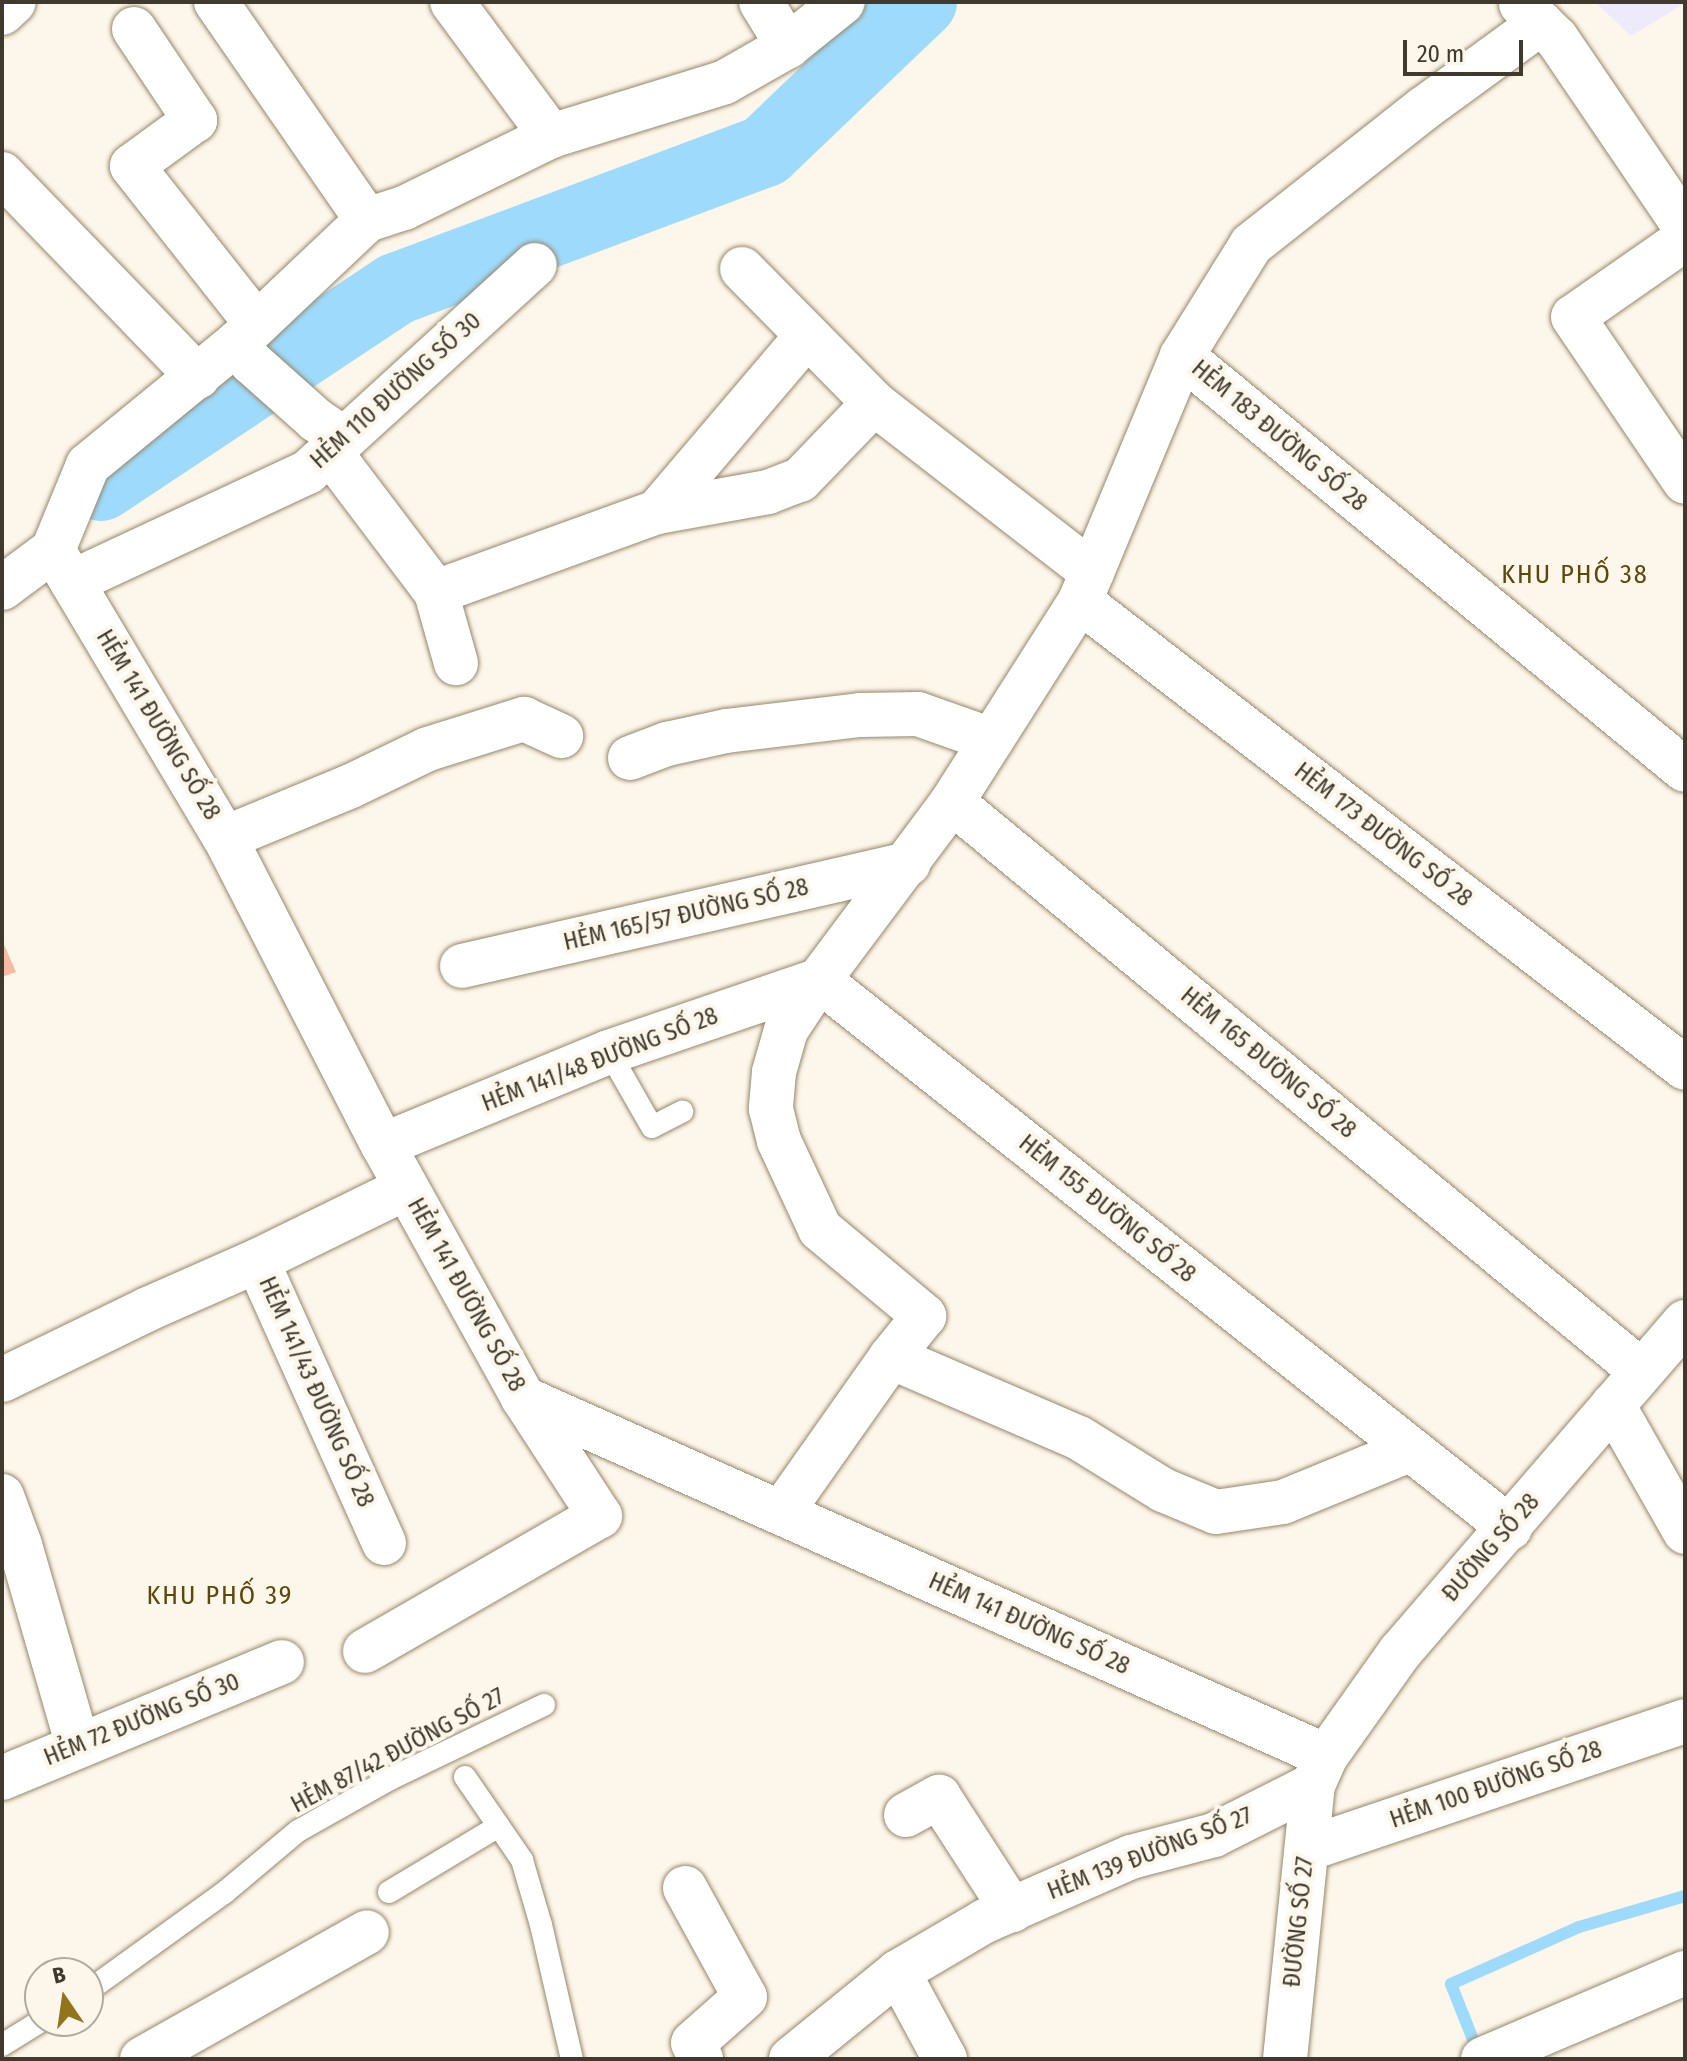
<!DOCTYPE html>
<html>
<head>
<meta charset="utf-8">
<style>
  body { margin:0 }
  #map { position:relative; width:1687px; height:2061px; overflow:hidden; background:#fdf6ea; font-family:"Fira Sans Condensed",sans-serif }
  div>[style] { position:absolute }
  .education>* { inset:0; background:#eeeafc }
  .stream>* { height:12px; margin:-6px; padding:0 6px; transform-origin:6px; border-radius:6px; background:#9edafb }
  .river>* { height:72px; margin:-36px; padding:0 36px; transform-origin:36px; border-radius:36px; background:#9edafb }
  .building>* { inset:0; background:#f6bca2 }
  .roads { filter:drop-shadow(0 0 2px #96876a) drop-shadow(0 0 2px #96876a) }
  .lane>* { height:22px; margin:-11px; padding:0 11px; transform-origin:11px; border-radius:11px; background:#fff }
  .street>* { height:44px; margin:-22px; padding:0 22px; transform-origin:22px; border-radius:22px; background:#fff }
  span { translate:-50% -50%; white-space:nowrap; text-align:center; line-height:1.15; -webkit-text-stroke:8px #fdf6ea; paint-order:stroke }
  .street-label { font-size:24px; color:#403a2e }
  .neighbourhood-label { font-size:26px; color:#5e4809; letter-spacing:2px }
  .frame { position:absolute; inset:0; border:4px solid #403a2e; pointer-events:none }
  .north { position:absolute; left:24px; top:1957px; width:80px; height:80px; box-sizing:border-box; background:#fdf6ea; border:2px solid #b1ab9f; border-radius:50%; rotate:347deg; font-size:22px; font-weight:700; line-height:32px; text-align:center; color:#403a2e }
  .north::after { content:''; display:block; margin:auto; width:28px; height:36px; background:#93741b; clip-path:polygon(50% 0,100% 100%,50% 72%,0 100%) }
  .scale { position:absolute; left:1403px; top:40px; width:120px; height:36px; box-sizing:border-box; border:4px solid #403a2e; border-top:0; padding-left:10px; font-size:24px; line-height:28px; white-space:nowrap; color:#403a2e; -webkit-text-stroke:6px #fdf6ea; paint-order:stroke }
</style>
</head>
<body>
<div id="map">
  <div class="education">
    <i style="clip-path:polygon(1595px 2px,1685px 2px,1685px 3px,1631px 36px)"></i>
  </div>
  <div class="stream">
    <i style="left:1478px;top:2052px;width:73px;rotate:-111.7deg"></i>
    <i style="left:1451px;top:1984px;width:140px;rotate:-24deg"></i>
    <i style="left:1579px;top:1927px;width:110px;rotate:-16.3deg"></i>
  </div>
  <div class="river">
    <i style="left:101px;top:485px;width:354px;rotate:-33.6deg"></i>
    <i style="left:396px;top:289px;width:394px;rotate:-20.5deg"></i>
    <i style="left:765px;top:151px;width:216px;rotate:-43.7deg"></i>
  </div>
  <div class="building">
    <i style="clip-path:polygon(2px 940px,16px 972px,2px 977px)"></i>
  </div>
  <div class="roads">
    <div class="lane">
      <i style="left:609px;top:1052px;width:86px;rotate:60.2deg"></i>
      <i style="left:652px;top:1127px;width:34px;rotate:-27deg"></i>
      <i style="left:465px;top:1777px;width:101px;rotate:55.5deg"></i>
      <i style="left:522px;top:1860px;width:68px;rotate:73.7deg"></i>
      <i style="left:541px;top:1925px;width:138px;rotate:77deg"></i>
      <i style="left:389px;top:1892px;width:128px;rotate:-31deg"></i>
      <i style="left:88px;top:1991px;width:168px;rotate:-35.8deg"></i>
      <i style="left:224px;top:1893px;width:97px;rotate:-40deg"></i>
      <i style="left:298px;top:1831px;width:106px;rotate:-29.5deg"></i>
      <i style="left:390px;top:1779px;width:171px;rotate:-25.7deg"></i>
      <i style="left:2px;top:2045px;width:46px;rotate:-31.6deg"></i>
    </div>
    <div class="street">
      <i style="left:216px;top:2px;width:265px;rotate:55.3deg"></i>
      <i style="left:452px;top:2px;width:167px;rotate:53.5deg"></i>
      <i style="left:761px;top:2px;width:52px;rotate:58.5deg"></i>
      <i style="left:1521px;top:4px;width:50px;rotate:44.2deg"></i>
      <i style="left:1557px;top:39px;width:227px;rotate:55.8deg"></i>
      <i style="left:2px;top:13px;width:16px;rotate:-43deg"></i>
      <i style="left:1541px;top:23px;width:146px;rotate:143.9deg"></i>
      <i style="left:1423px;top:109px;width:219px;rotate:141.7deg"></i>
      <i style="left:1251px;top:245px;width:131px;rotate:121.9deg"></i>
      <i style="left:1182px;top:356px;width:651px;rotate:39.46deg"></i>
      <i style="left:134px;top:29px;width:110px;rotate:56.2deg"></i>
      <i style="left:195px;top:120px;width:78px;rotate:143.9deg"></i>
      <i style="left:132px;top:166px;width:201px;rotate:51.7deg"></i>
      <i style="left:2px;top:174px;width:282px;rotate:46deg"></i>
      <i style="left:1685px;top:239px;width:136px;rotate:145.1deg"></i>
      <i style="left:1573px;top:317px;width:199px;rotate:55.8deg"></i>
      <i style="left:742px;top:269px;width:188px;rotate:45.4deg"></i>
      <i style="left:874px;top:403px;width:276px;rotate:37.8deg"></i>
      <i style="left:237px;top:343px;width:24px;rotate:54deg"></i>
      <i style="left:251px;top:362px;width:87px;rotate:41.7deg"></i>
      <i style="left:316px;top:420px;width:34px;rotate:34deg"></i>
      <i style="left:330px;top:452px;width:176px;rotate:52.9deg"></i>
      <i style="left:436px;top:592px;width:74px;rotate:74.3deg"></i>
      <i style="left:657px;top:512px;width:113px;rotate:-10.2deg"></i>
      <i style="left:768px;top:492px;width:34px;rotate:-21deg"></i>
      <i style="left:800px;top:480px;width:107px;rotate:-46.1deg"></i>
      <i style="left:53px;top:550px;width:335px;rotate:59.2deg"></i>
      <i style="left:225px;top:838px;width:345px;rotate:62.8deg"></i>
      <i style="left:383px;top:1145px;width:289px;rotate:61deg"></i>
      <i style="left:523px;top:1398px;width:879px;rotate:24.03deg"></i>
      <i style="left:72px;top:582px;width:260px;rotate:-25deg"></i>
      <i style="left:308px;top:472px;width:307px;rotate:-42.4deg"></i>
      <i style="left:2px;top:588px;width:64px;rotate:-36.7deg"></i>
      <i style="left:53px;top:550px;width:92px;rotate:-67.6deg"></i>
      <i style="left:88px;top:465px;width:193px;rotate:-39.3deg"></i>
      <i style="left:237px;top:343px;width:179px;rotate:-43.4deg"></i>
      <i style="left:367px;top:220px;width:39px;rotate:-18deg"></i>
      <i style="left:404px;top:208px;width:164px;rotate:-26.1deg"></i>
      <i style="left:551px;top:136px;width:182px;rotate:-17.2deg"></i>
      <i style="left:725px;top:82px;width:73px;rotate:-29.7deg"></i>
      <i style="left:788px;top:46px;width:70px;rotate:-38.7deg"></i>
      <i style="left:436px;top:592px;width:235px;rotate:-19.9deg"></i>
      <i style="left:657px;top:512px;width:231px;rotate:-49.6deg"></i>
      <i style="left:1080px;top:601px;width:764px;rotate:37.66deg"></i>
      <i style="left:630px;top:758px;width:40px;rotate:-21deg"></i>
      <i style="left:667px;top:744px;width:60px;rotate:-12.4deg"></i>
      <i style="left:726px;top:731px;width:135px;rotate:-6.8deg"></i>
      <i style="left:860px;top:715px;width:58px;rotate:-1deg"></i>
      <i style="left:918px;top:714px;width:78px;rotate:19.4deg"></i>
      <i style="left:952px;top:802px;width:238px;rotate:-57.5deg"></i>
      <i style="left:1080px;top:601px;width:265px;rotate:-67.4deg"></i>
      <i style="left:225px;top:838px;width:136px;rotate:-22.4deg"></i>
      <i style="left:351px;top:786px;width:85px;rotate:-25.7deg"></i>
      <i style="left:428px;top:749px;width:101px;rotate:-17.4deg"></i>
      <i style="left:524px;top:719px;width:41px;rotate:24.7deg"></i>
      <i style="left:462px;top:966px;width:458px;rotate:-12.9deg"></i>
      <i style="left:819px;top:980px;width:60px;rotate:123.4deg"></i>
      <i style="left:786px;top:1030px;width:44px;rotate:105.9deg"></i>
      <i style="left:774px;top:1072px;width:37px;rotate:95deg"></i>
      <i style="left:771px;top:1109px;width:33px;rotate:76deg"></i>
      <i style="left:779px;top:1141px;width:97px;rotate:65deg"></i>
      <i style="left:820px;top:1229px;width:136px;rotate:39.9deg"></i>
      <i style="left:924px;top:1316px;width:53px;rotate:128.8deg"></i>
      <i style="left:891px;top:1357px;width:205px;rotate:23.3deg"></i>
      <i style="left:1079px;top:1438px;width:99px;rotate:31.8deg"></i>
      <i style="left:1163px;top:1490px;width:57px;rotate:22.5deg"></i>
      <i style="left:1216px;top:1512px;width:68px;rotate:-8.5deg"></i>
      <i style="left:1283px;top:1502px;width:137px;rotate:-22.3deg"></i>
      <i style="left:383px;top:1145px;width:244px;rotate:-22.4deg"></i>
      <i style="left:609px;top:1052px;width:222px;rotate:-18.9deg"></i>
      <i style="left:2px;top:1380px;width:162px;rotate:-25.9deg"></i>
      <i style="left:148px;top:1309px;width:119px;rotate:-23.8deg"></i>
      <i style="left:1613px;top:1405px;width:146px;rotate:60.4deg"></i>
      <i style="left:2px;top:1496px;width:52px;rotate:69.8deg"></i>
      <i style="left:20px;top:1545px;width:209px;rotate:73.9deg"></i>
      <i style="left:781px;top:1513px;width:191px;rotate:-54.8deg"></i>
      <i style="left:1510px;top:1528px;width:882px;rotate:-141.58deg"></i>
      <i style="left:819px;top:980px;width:222px;rotate:-53.2deg"></i>
      <i style="left:952px;top:802px;width:894px;rotate:39.55deg"></i>
      <i style="left:384px;top:1543px;width:309px;rotate:-114.2deg"></i>
      <i style="left:257px;top:1261px;width:166px;rotate:-26.1deg"></i>
      <i style="left:365px;top:1651px;width:271px;rotate:-29.9deg"></i>
      <i style="left:600px;top:1516px;width:141px;rotate:-123.1deg"></i>
      <i style="left:2px;top:1778px;width:303px;rotate:-22.5deg"></i>
      <i style="left:906px;top:1815px;width:38px;rotate:-29deg"></i>
      <i style="left:939px;top:1797px;width:135px;rotate:57.1deg"></i>
      <i style="left:1307px;top:1849px;width:399px;rotate:-18.7deg"></i>
      <i style="left:685px;top:1888px;width:124px;rotate:61.2deg"></i>
      <i style="left:745px;top:1997px;width:69px;rotate:138.5deg"></i>
      <i style="left:693px;top:2043px;width:18px;rotate:63deg"></i>
      <i style="left:898px;top:1972px;width:99px;rotate:61.6deg"></i>
      <i style="left:142px;top:2059px;width:258px;rotate:-29.4deg"></i>
      <i style="left:791px;top:2059px;width:138px;rotate:-39.1deg"></i>
      <i style="left:898px;top:1972px;width:101px;rotate:-30.4deg"></i>
      <i style="left:985px;top:1921px;width:159px;rotate:-23.7deg"></i>
      <i style="left:1131px;top:1857px;width:86px;rotate:-14.8deg"></i>
      <i style="left:1214px;top:1835px;width:111px;rotate:-26.8deg"></i>
      <i style="left:1285px;top:2059px;width:275px;rotate:-84.2deg"></i>
      <i style="left:1313px;top:1785px;width:32px;rotate:-66deg"></i>
      <i style="left:1326px;top:1756px;width:128px;rotate:-54.6deg"></i>
      <i style="left:1400px;top:1652px;width:436px;rotate:-49.2deg"></i>
      <i style="left:1483px;top:2059px;width:220px;rotate:-23.1deg"></i>
    </div>
  </div>
  <div class="street-label">
    <span style="left:396px;top:391px;rotate:-42deg">HẺM 110 ĐƯỜNG SỐ 30</span>
    <span style="left:1279px;top:436px;rotate:40deg">HẺM 183 ĐƯỜNG SỐ 28</span>
    <span style="left:158px;top:725px;rotate:59deg">HẺM 141 ĐƯỜNG SỐ 28</span>
    <span style="left:1383px;top:835px;rotate:38deg">HẺM 173 ĐƯỜNG SỐ 28</span>
    <span style="left:686px;top:915px;rotate:-13deg">HẺM 165/57 ĐƯỜNG SỐ 28</span>
    <span style="left:600px;top:1060px;rotate:-21deg">HẺM 141/48 ĐƯỜNG SỐ 28</span>
    <span style="left:1268px;top:1063px;rotate:40deg">HẺM 165 ĐƯỜNG SỐ 28</span>
    <span style="left:1107px;top:1209px;rotate:39deg">HẺM 155 ĐƯỜNG SỐ 28</span>
    <span style="left:466px;top:1295px;rotate:61deg">HẺM 141 ĐƯỜNG SỐ 28</span>
    <span style="left:316px;top:1392px;rotate:66deg">HẺM 141/43 ĐƯỜNG SỐ 28</span>
    <span style="left:1491px;top:1548px;rotate:-49deg">ĐƯỜNG SỐ 28</span>
    <span style="left:1029px;top:1624px;rotate:24deg">HẺM 141 ĐƯỜNG SỐ 28</span>
    <span style="left:142px;top:1720px;rotate:-22deg">HẺM 72 ĐƯỜNG SỐ 30</span>
    <span style="left:398px;top:1751px;rotate:-28deg">HẺM 87/42 ĐƯỜNG SỐ 27</span>
    <span style="left:1496px;top:1785px;rotate:-19deg">HẺM 100 ĐƯỜNG SỐ 28</span>
    <span style="left:1150px;top:1854px;rotate:-21deg">HẺM 139 ĐƯỜNG SỐ 27</span>
    <span style="left:1299px;top:1922px;rotate:-84deg">ĐƯỜNG SỐ 27</span>
  </div>
  <div class="neighbourhood-label">
    <span style="left:1575px;top:575px">KHU PHỐ 38</span>
    <span style="left:220px;top:1596px">KHU PHỐ 39</span>
  </div>
  <div class="frame"></div>
  <div class="north">B</div>
  <div class="scale">20 m</div>
</div>
</body>
</html>
